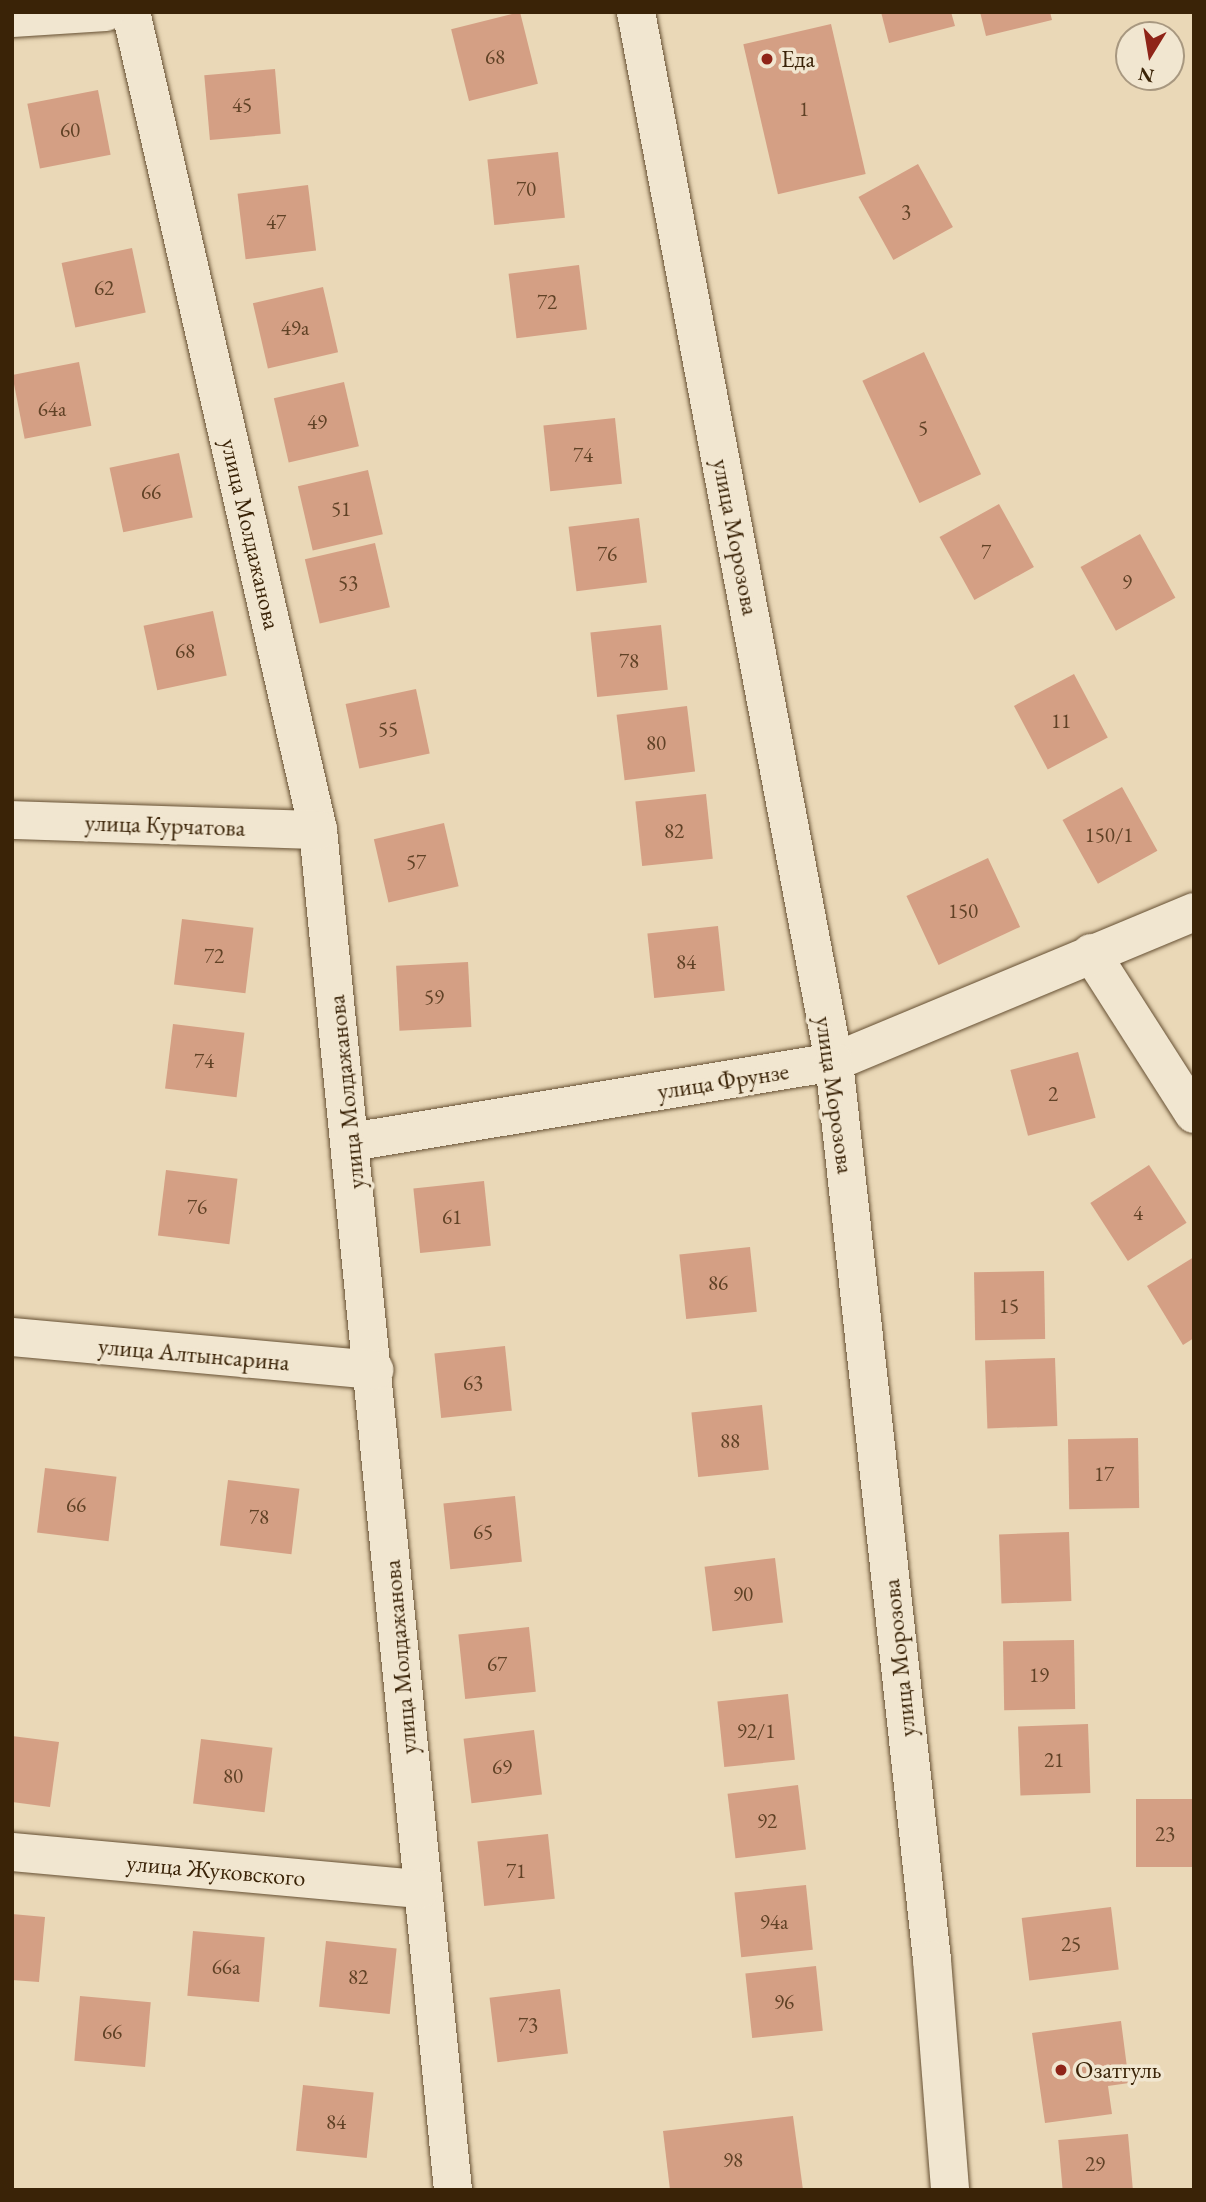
<!DOCTYPE html>
<html>
<head>
<meta charset="utf-8">
<style>
  body { margin:0 }
  #map { position:relative; width:1206px; height:2202px; overflow:hidden; background:#ead8b7; font-family:"EB Garamond",serif }
  div>[style] { position:absolute }
  .building>* { inset:0; background:#d49f84; transform-origin:0 0 }
  .roads { filter:drop-shadow(0 0 2px #665033) drop-shadow(0 0 2px #665033) }
  .minor>* { height:38px; margin:-19px; padding:0 19px; transform-origin:19px; border-radius:19px; background:#f1e6d0 }
  .secondary>* { height:38px; margin:-19px; padding:0 19px; transform-origin:19px; border-radius:19px; background:#f1e6d0 }
  .dots>* { width:19px; height:19px; translate:-50% -50%; box-sizing:border-box; border:4px solid #f1e6d0; border-radius:50% }
  span { translate:-50% -50%; white-space:nowrap; text-align:center; line-height:1.15; -webkit-text-stroke:7px #f1e6d0; paint-order:stroke }
  .number-label { font-size:21px; color:#604226 }
  .number-label span { -webkit-text-stroke-width:0 }
  .poi-label { font-size:24px; color:#3a2307 }
  .left { translate:0 -50%; text-align:left }
  .street-label { font-size:24px; color:#3a2307 }
  .frame { position:absolute; inset:0; border:14px solid #3a2307; pointer-events:none }
  .north { position:absolute; left:1115px; top:21px; width:70px; height:70px; box-sizing:border-box; background:#f1e6d0; border:2px solid #a89880; border-radius:50%; rotate:191deg; font-size:19px; font-weight:700; line-height:28px; text-align:center; color:#3a2307 }
  .north::after { content:''; display:block; margin:auto; width:24px; height:32px; background:#8f2418; clip-path:polygon(50% 0,100% 100%,50% 72%,0 100%) }
</style>
</head>
<body>
<div id="map">
  <div class="building">
    <i style="left:520px;top:12px;width:74px;height:71px;rotate:76deg"></i>
    <i style="clip-path:polygon(881px 12px,951px 12px,955px 26px,889px 43px)"></i>
    <i style="clip-path:polygon(980px 12px,1050px 12px,1052px 20px,986px 36px)"></i>
    <i style="left:831px;top:24px;width:154px;height:90px;rotate:77deg"></i>
    <i style="left:275px;top:69px;width:65px;height:71px;rotate:85deg"></i>
    <i style="left:98px;top:90px;width:66px;height:72px;rotate:79deg"></i>
    <i style="left:558px;top:152px;width:66px;height:71px;rotate:84deg"></i>
    <i style="left:918px;top:164px;width:72px;height:68px;rotate:61deg"></i>
    <i style="left:308px;top:185px;width:66px;height:71px;rotate:83deg"></i>
    <i style="left:132px;top:248px;width:66px;height:72px;rotate:78deg"></i>
    <i style="left:579px;top:265px;width:65px;height:71px;rotate:83deg"></i>
    <i style="left:323px;top:287px;width:67px;height:72px;rotate:77deg"></i>
    <i style="left:924px;top:352px;width:135px;height:68px;rotate:65deg"></i>
    <i style="left:79px;top:362px;width:65px;height:68px;rotate:79deg"></i>
    <i style="left:344px;top:382px;width:66px;height:72px;rotate:77deg"></i>
    <i style="left:615px;top:418px;width:66px;height:72px;rotate:84deg"></i>
    <i style="left:179px;top:453px;width:66px;height:71px;rotate:78deg"></i>
    <i style="left:368px;top:470px;width:66px;height:72px;rotate:77deg"></i>
    <i style="left:999px;top:504px;width:72px;height:68px;rotate:61deg"></i>
    <i style="left:639px;top:518px;width:65px;height:71px;rotate:83deg"></i>
    <i style="left:1140px;top:534px;width:73px;height:68px;rotate:61deg"></i>
    <i style="left:375px;top:543px;width:66px;height:72px;rotate:77deg"></i>
    <i style="left:213px;top:611px;width:66px;height:71px;rotate:78deg"></i>
    <i style="left:661px;top:625px;width:65px;height:71px;rotate:84deg"></i>
    <i style="left:1074px;top:674px;width:72px;height:68px;rotate:62deg"></i>
    <i style="left:416px;top:689px;width:66px;height:72px;rotate:78deg"></i>
    <i style="left:687px;top:706px;width:66px;height:71px;rotate:83deg"></i>
    <i style="left:1122px;top:787px;width:73px;height:68px;rotate:61deg"></i>
    <i style="left:706px;top:794px;width:65px;height:71px;rotate:84deg"></i>
    <i style="left:444px;top:823px;width:65px;height:72px;rotate:77deg"></i>
    <i style="left:988px;top:858px;width:76px;height:90px;rotate:65deg"></i>
    <i style="left:182px;top:919px;width:72px;height:66px;rotate:7deg"></i>
    <i style="left:718px;top:926px;width:65px;height:71px;rotate:84deg"></i>
    <i style="left:468px;top:962px;width:65px;height:72px;rotate:87deg"></i>
    <i style="left:173px;top:1024px;width:72px;height:65px;rotate:7deg"></i>
    <i style="left:1078px;top:1052px;width:68px;height:70px;rotate:75deg"></i>
    <i style="left:1149px;top:1165px;width:69px;height:70px;rotate:57deg"></i>
    <i style="left:166px;top:1170px;width:72px;height:66px;rotate:7deg"></i>
    <i style="left:484px;top:1181px;width:65px;height:71px;rotate:84deg"></i>
    <i style="left:750px;top:1247px;width:65px;height:71px;rotate:84deg"></i>
    <i style="clip-path:polygon(1194px 1257px,1194px 1338px,1183px 1345px,1147px 1286px)"></i>
    <i style="left:1044px;top:1271px;width:68px;height:70px;rotate:89deg"></i>
    <i style="left:505px;top:1346px;width:65px;height:71px;rotate:84deg"></i>
    <i style="left:1055px;top:1358px;width:68px;height:70px;rotate:88deg"></i>
    <i style="left:762px;top:1405px;width:65px;height:71px;rotate:84deg"></i>
    <i style="left:1138px;top:1438px;width:70px;height:70px;rotate:89deg"></i>
    <i style="left:45px;top:1468px;width:72px;height:65px;rotate:7deg"></i>
    <i style="left:228px;top:1480px;width:72px;height:66px;rotate:7deg"></i>
    <i style="left:515px;top:1496px;width:66px;height:72px;rotate:84deg"></i>
    <i style="left:1069px;top:1532px;width:69px;height:70px;rotate:88deg"></i>
    <i style="left:775px;top:1558px;width:65px;height:71px;rotate:83deg"></i>
    <i style="left:529px;top:1627px;width:65px;height:71px;rotate:84deg"></i>
    <i style="left:1074px;top:1640px;width:69px;height:71px;rotate:89deg"></i>
    <i style="left:788px;top:1694px;width:66px;height:71px;rotate:84deg"></i>
    <i style="left:1088px;top:1724px;width:69px;height:70px;rotate:88deg"></i>
    <i style="left:534px;top:1730px;width:65px;height:71px;rotate:83deg"></i>
    <i style="clip-path:polygon(12px 1736px,59px 1742px,50px 1807px,12px 1802px)"></i>
    <i style="left:201px;top:1739px;width:72px;height:65px;rotate:7deg"></i>
    <i style="left:798px;top:1785px;width:65px;height:71px;rotate:83deg"></i>
    <i style="left:1194px;top:1799px;width:68px;height:58px;rotate:90deg"></i>
    <i style="left:548px;top:1834px;width:65px;height:71px;rotate:84deg"></i>
    <i style="left:806px;top:1885px;width:65px;height:72px;rotate:84deg"></i>
    <i style="left:1111px;top:1907px;width:63px;height:90px;rotate:83deg"></i>
    <i style="clip-path:polygon(12px 1914px,45px 1917px,39px 1982px,12px 1980px)"></i>
    <i style="left:193px;top:1931px;width:72px;height:65px;rotate:5deg"></i>
    <i style="left:326px;top:1941px;width:71px;height:66px;rotate:6deg"></i>
    <i style="left:816px;top:1966px;width:65px;height:71px;rotate:84deg"></i>
    <i style="left:560px;top:1989px;width:65px;height:71px;rotate:83deg"></i>
    <i style="left:80px;top:1996px;width:71px;height:65px;rotate:5deg"></i>
    <i style="clip-path:polygon(1121px 2021px,1129px 2083px,1108px 2086px,1112px 2114px,1045px 2123px,1032px 2033px)"></i>
    <i style="left:303px;top:2085px;width:71px;height:66px;rotate:6deg"></i>
    <i style="clip-path:polygon(793px 2116px,803px 2190px,670px 2190px,663px 2131px)"></i>
    <i style="left:1128px;top:2134px;width:56px;height:70px;rotate:85deg"></i>
  </div>
  <div class="roads">
    <div class="minor">
      <i style="left:131px;top:12px;width:839px;rotate:77.12deg"></i>
      <i style="left:318px;top:830px;width:1367px;rotate:84.33deg"></i>
      <i style="left:12px;top:18px;width:94px;rotate:-3.7deg"></i>
      <i style="left:12px;top:820px;width:306px;rotate:1.9deg"></i>
      <i style="left:1091px;top:953px;width:191px;rotate:57.4deg"></i>
      <i style="left:351px;top:1142px;width:490px;rotate:-9.4deg"></i>
      <i style="left:834px;top:1062px;width:390px;rotate:-22.6deg"></i>
      <i style="left:12px;top:1337px;width:364px;rotate:5.2deg"></i>
      <i style="left:12px;top:1852px;width:410px;rotate:5.2deg"></i>
    </div>
    <div class="secondary">
      <i style="left:636px;top:12px;width:1069px;rotate:79.32deg"></i>
      <i style="left:834px;top:1062px;width:903px;rotate:83.77deg"></i>
      <i style="left:932px;top:1960px;width:231px;rotate:85.5deg"></i>
    </div>
  </div>
  <div class="dots">
    <i style="left:767px;top:59px;background:#8f2418"></i>
    <i style="left:1061px;top:2070px;background:#8f2418"></i>
  </div>
  <div class="number-label">
    <span style="left:495px;top:57px">68</span>
    <span style="left:242px;top:105px">45</span>
    <span style="left:804px;top:109px">1</span>
    <span style="left:70px;top:130px">60</span>
    <span style="left:526px;top:189px">70</span>
    <span style="left:906px;top:212px">3</span>
    <span style="left:276px;top:222px">47</span>
    <span style="left:104px;top:288px">62</span>
    <span style="left:547px;top:302px">72</span>
    <span style="left:295px;top:328px">49а</span>
    <span style="left:52px;top:409px">64а</span>
    <span style="left:317px;top:422px">49</span>
    <span style="left:923px;top:428px">5</span>
    <span style="left:583px;top:455px">74</span>
    <span style="left:151px;top:492px">66</span>
    <span style="left:341px;top:509px">51</span>
    <span style="left:986px;top:552px">7</span>
    <span style="left:607px;top:554px">76</span>
    <span style="left:1127px;top:582px">9</span>
    <span style="left:348px;top:583px">53</span>
    <span style="left:185px;top:651px">68</span>
    <span style="left:629px;top:661px">78</span>
    <span style="left:1061px;top:721px">11</span>
    <span style="left:388px;top:729px">55</span>
    <span style="left:656px;top:743px">80</span>
    <span style="left:674px;top:831px">82</span>
    <span style="left:1109px;top:835px">150/1</span>
    <span style="left:416px;top:862px">57</span>
    <span style="left:963px;top:911px">150</span>
    <span style="left:214px;top:956px">72</span>
    <span style="left:686px;top:962px">84</span>
    <span style="left:434px;top:997px">59</span>
    <span style="left:204px;top:1061px">74</span>
    <span style="left:1053px;top:1094px">2</span>
    <span style="left:197px;top:1207px">76</span>
    <span style="left:1138px;top:1213px">4</span>
    <span style="left:452px;top:1217px">61</span>
    <span style="left:718px;top:1283px">86</span>
    <span style="left:1009px;top:1306px">15</span>
    <span style="left:473px;top:1383px">63</span>
    <span style="left:730px;top:1441px">88</span>
    <span style="left:1104px;top:1474px">17</span>
    <span style="left:76px;top:1505px">66</span>
    <span style="left:259px;top:1517px">78</span>
    <span style="left:483px;top:1532px">65</span>
    <span style="left:743px;top:1594px">90</span>
    <span style="left:497px;top:1664px">67</span>
    <span style="left:1039px;top:1675px">19</span>
    <span style="left:756px;top:1731px">92/1</span>
    <span style="left:1054px;top:1760px">21</span>
    <span style="left:502px;top:1767px">69</span>
    <span style="left:233px;top:1776px">80</span>
    <span style="left:767px;top:1821px">92</span>
    <span style="left:1165px;top:1834px">23</span>
    <span style="left:516px;top:1871px">71</span>
    <span style="left:774px;top:1922px">94а</span>
    <span style="left:1071px;top:1944px">25</span>
    <span style="left:226px;top:1967px">66а</span>
    <span style="left:358px;top:1977px">82</span>
    <span style="left:784px;top:2002px">96</span>
    <span style="left:528px;top:2025px">73</span>
    <span style="left:112px;top:2032px">66</span>
    <span style="left:336px;top:2122px">84</span>
    <span style="left:733px;top:2160px">98</span>
    <span style="left:1095px;top:2164px">29</span>
  </div>
  <div class="poi-label">
    <span class="left" style="left:781px;top:59px">Еда</span>
    <span class="left" style="left:1075px;top:2070px">Oзатгуль</span>
  </div>
  <div class="street-label">
    <span style="left:251px;top:534px;rotate:77deg">улица Молдажанова</span>
    <span style="left:736px;top:537px;rotate:79deg">улица Морозова</span>
    <span style="left:165px;top:825px;rotate:2deg">улица Курчатова</span>
    <span style="left:723px;top:1081px;rotate:-9deg">улица Фрунзе</span>
    <span style="left:346px;top:1092px;rotate:-96deg">улица Молдажанова</span>
    <span style="left:835px;top:1095px;rotate:82deg">улица Морозова</span>
    <span style="left:194px;top:1354px;rotate:5deg">улица Алтынсарина</span>
    <span style="left:400px;top:1657px;rotate:-95deg">улица Молдажанова</span>
    <span style="left:899px;top:1658px;rotate:-96deg">улица Морозова</span>
    <span style="left:216px;top:1870px;rotate:5deg">улица Жуковского</span>
  </div>
  <div class="frame"></div>
  <div class="north">N</div>
</div>
</body>
</html>
